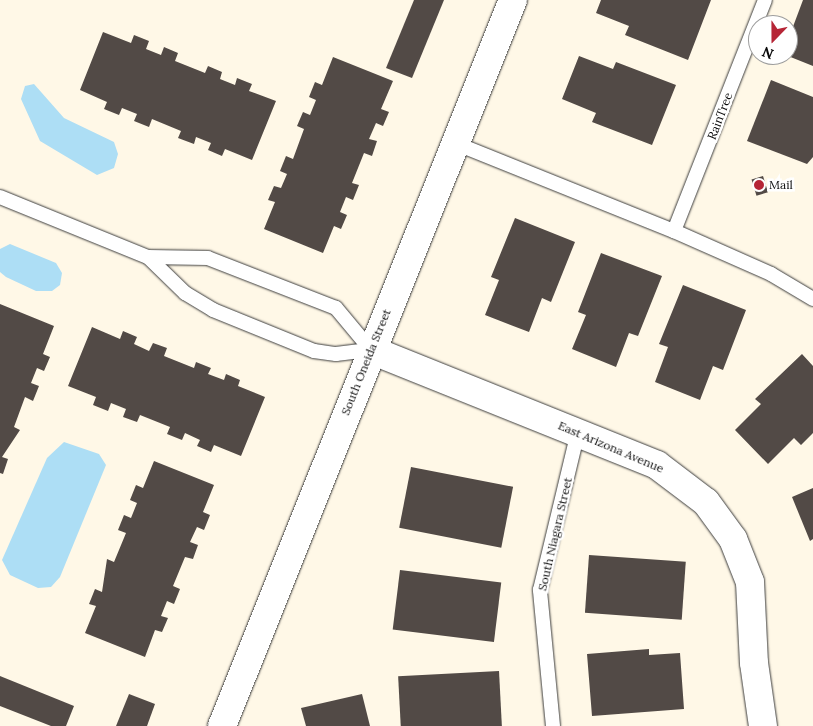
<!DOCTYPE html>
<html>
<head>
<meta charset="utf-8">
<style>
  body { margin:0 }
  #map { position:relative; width:813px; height:726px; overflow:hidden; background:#fff8e7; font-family:Lora,serif }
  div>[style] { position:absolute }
  .water>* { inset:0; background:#addef5 }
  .building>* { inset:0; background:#524a46; transform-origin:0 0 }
  .roads { filter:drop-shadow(0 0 1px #3d3d3d) drop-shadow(0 0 1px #3d3d3d) }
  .service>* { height:14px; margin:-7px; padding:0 7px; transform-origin:7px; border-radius:7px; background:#fff }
  .minor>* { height:28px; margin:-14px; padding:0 14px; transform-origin:14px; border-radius:14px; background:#fff }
  .tertiary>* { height:28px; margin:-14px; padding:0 14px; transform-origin:14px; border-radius:14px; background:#fff }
  .dots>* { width:14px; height:14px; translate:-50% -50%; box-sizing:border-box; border:2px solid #fff; border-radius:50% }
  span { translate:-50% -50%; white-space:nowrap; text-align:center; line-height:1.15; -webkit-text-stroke:5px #fff; paint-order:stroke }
  .street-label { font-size:12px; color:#0a0a0a }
  .poi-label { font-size:12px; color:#0a0a0a }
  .left { translate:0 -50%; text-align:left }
  .north { position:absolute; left:748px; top:15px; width:50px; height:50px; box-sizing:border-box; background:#fff; border:1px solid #9d9d9d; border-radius:50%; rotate:202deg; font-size:14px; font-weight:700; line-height:20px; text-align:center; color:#0a0a0a }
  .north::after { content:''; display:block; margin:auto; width:18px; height:22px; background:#b62536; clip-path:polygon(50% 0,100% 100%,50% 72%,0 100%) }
</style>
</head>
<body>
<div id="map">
  <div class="water">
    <i style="clip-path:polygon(34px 84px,64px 118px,114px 142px,118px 154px,114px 168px,97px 175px,40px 141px,21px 99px,25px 86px)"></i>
    <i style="clip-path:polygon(10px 244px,56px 263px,62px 273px,60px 285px,52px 291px,36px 291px,6px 277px,0 272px,0 249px)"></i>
    <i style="clip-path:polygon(64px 442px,99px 454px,106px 465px,60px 577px,51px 587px,38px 588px,10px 575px,2px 560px,47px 458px)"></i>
  </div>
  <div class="building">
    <i style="clip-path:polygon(414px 0,444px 0,412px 78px,386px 68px)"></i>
    <i style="clip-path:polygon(601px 0,711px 0,688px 60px,625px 35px,629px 26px,596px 13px)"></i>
    <i style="clip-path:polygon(803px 0,813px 0,813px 66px,788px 56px,788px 40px)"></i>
    <i style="clip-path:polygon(103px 32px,131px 43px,134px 35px,149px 41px,146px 49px,161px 55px,164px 47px,178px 53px,175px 61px,205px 73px,208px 66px,222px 72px,220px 79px,235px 85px,237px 78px,252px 84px,249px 91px,276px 101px,252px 160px,225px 149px,222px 156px,208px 150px,211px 143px,196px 137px,194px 144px,178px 138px,181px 131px,152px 119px,149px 127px,134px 121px,137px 114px,122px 108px,119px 115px,104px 109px,107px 102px,80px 90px)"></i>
    <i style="clip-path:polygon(579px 56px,613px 69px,616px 62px,676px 85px,652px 145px,592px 122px,596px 113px,562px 99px)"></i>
    <i style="clip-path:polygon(333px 57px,393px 81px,381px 109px,389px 112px,383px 126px,376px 123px,369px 139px,377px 141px,372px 156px,364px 153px,352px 183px,359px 185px,353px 200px,346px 197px,340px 212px,347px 215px,341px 229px,334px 226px,323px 253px,264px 229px,275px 202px,268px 200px,274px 186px,281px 188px,287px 174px,280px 171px,286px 156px,293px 159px,304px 129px,297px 126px,303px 112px,310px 115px,316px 100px,309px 97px,315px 82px,322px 85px)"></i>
    <i style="clip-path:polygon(771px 80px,813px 97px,813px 157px,807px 164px,747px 141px)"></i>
    <i style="left:763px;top:176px;width:17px;height:12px;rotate:73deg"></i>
    <i style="clip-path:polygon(515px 218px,575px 242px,551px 302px,542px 298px,529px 332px,485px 315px,499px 280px,491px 277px)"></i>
    <i style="clip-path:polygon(601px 253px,662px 276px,638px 336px,629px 333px,616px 367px,572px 349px,586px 315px,578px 312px)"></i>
    <i style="clip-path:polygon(683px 285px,746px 310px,723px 370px,713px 366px,700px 400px,655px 382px,668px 347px,659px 344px)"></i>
    <i style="clip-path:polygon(0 304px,54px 326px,43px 354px,50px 357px,44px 371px,37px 368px,31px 383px,39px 386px,33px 401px,25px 397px,14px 427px,20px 430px,2px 457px,8px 459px,3px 474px,0 473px)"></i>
    <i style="clip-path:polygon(92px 327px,120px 339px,123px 331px,137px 337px,134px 344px,149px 351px,153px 343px,167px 348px,164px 356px,194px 368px,196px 362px,211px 368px,208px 374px,224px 380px,226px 374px,240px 380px,238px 386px,265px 397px,241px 456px,214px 445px,211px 452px,197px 446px,200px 440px,185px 433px,182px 440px,167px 434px,170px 427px,140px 415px,137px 422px,123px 417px,126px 409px,111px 403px,108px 411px,93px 405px,96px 397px,68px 386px)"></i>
    <i style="clip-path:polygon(802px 354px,813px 366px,813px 433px,801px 445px,794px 438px,768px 464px,735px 430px,761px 404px,755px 399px)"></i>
    <i style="clip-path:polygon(154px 461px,214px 485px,203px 512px,210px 515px,204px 530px,197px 527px,190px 542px,198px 545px,193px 559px,185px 557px,173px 586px,180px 589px,174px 604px,167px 601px,161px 616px,168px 618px,162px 632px,155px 630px,145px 657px,85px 633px,96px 606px,89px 604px,95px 589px,102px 592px,107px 559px,114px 562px,126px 533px,118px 530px,124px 515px,131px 518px,137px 503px,130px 500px,136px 485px,143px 488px)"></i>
    <i style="left:411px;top:467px;width:104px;height:62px;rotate:11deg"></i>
    <i style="clip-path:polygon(813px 488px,813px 539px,810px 541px,792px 497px)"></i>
    <i style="left:589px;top:555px;width:97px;height:58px;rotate:4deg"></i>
    <i style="left:400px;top:570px;width:102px;height:60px;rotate:7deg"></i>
    <i style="clip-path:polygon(649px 649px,649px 655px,680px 653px,684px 709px,592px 716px,587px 654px)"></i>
    <i style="left:499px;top:671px;width:55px;height:101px;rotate:87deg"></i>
    <i style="clip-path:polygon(0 676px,74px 706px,66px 726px,51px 726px,0 706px)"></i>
    <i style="clip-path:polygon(129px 694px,155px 704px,147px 726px,116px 726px)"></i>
    <i style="clip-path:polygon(362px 694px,370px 726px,306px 726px,301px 708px)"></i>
  </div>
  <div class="roads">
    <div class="service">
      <i style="left:455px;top:143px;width:236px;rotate:21.9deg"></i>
      <i style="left:674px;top:231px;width:106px;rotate:23.9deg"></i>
      <i style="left:771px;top:274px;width:49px;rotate:30.8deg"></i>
      <i style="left:0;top:197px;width:160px;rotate:22.1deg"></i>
      <i style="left:148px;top:257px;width:52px;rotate:44.2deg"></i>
      <i style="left:185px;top:293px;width:33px;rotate:31deg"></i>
      <i style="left:213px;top:310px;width:109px;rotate:22.1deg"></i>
      <i style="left:314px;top:351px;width:22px;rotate:8deg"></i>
      <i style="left:336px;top:354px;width:35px;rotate:-7deg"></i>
      <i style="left:371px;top:350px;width:55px;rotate:-129.8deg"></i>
      <i style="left:336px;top:308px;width:137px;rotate:-158.7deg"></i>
      <i style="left:208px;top:258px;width:60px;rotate:-179deg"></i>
      <i style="left:674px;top:231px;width:248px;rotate:-68.5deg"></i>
      <i style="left:553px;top:726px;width:137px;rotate:-95.5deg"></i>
      <i style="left:540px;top:590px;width:163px;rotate:-76.5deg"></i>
    </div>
    <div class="minor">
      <i style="left:371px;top:350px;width:308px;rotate:21.9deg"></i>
      <i style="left:657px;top:465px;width:61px;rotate:37.1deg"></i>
      <i style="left:706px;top:502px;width:46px;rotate:53.9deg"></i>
      <i style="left:733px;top:539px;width:46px;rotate:68.4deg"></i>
      <i style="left:750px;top:582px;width:81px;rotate:87.2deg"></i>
      <i style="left:754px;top:663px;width:64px;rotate:81.9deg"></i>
    </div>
    <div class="tertiary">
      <i style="left:222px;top:726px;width:782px;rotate:-68.16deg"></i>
    </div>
  </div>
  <div class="dots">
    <i style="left:759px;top:185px;background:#b62536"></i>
  </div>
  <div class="street-label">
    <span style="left:720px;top:116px;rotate:-69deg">RainTree</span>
    <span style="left:366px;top:362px;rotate:-68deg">South Oneida Street</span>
    <span style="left:611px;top:447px;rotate:23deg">East Arizona Avenue</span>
    <span style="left:555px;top:534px;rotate:-77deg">South Niagara Street</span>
  </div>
  <div class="poi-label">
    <span class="left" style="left:769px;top:185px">Mail</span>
  </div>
  <div class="north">N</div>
</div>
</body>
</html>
